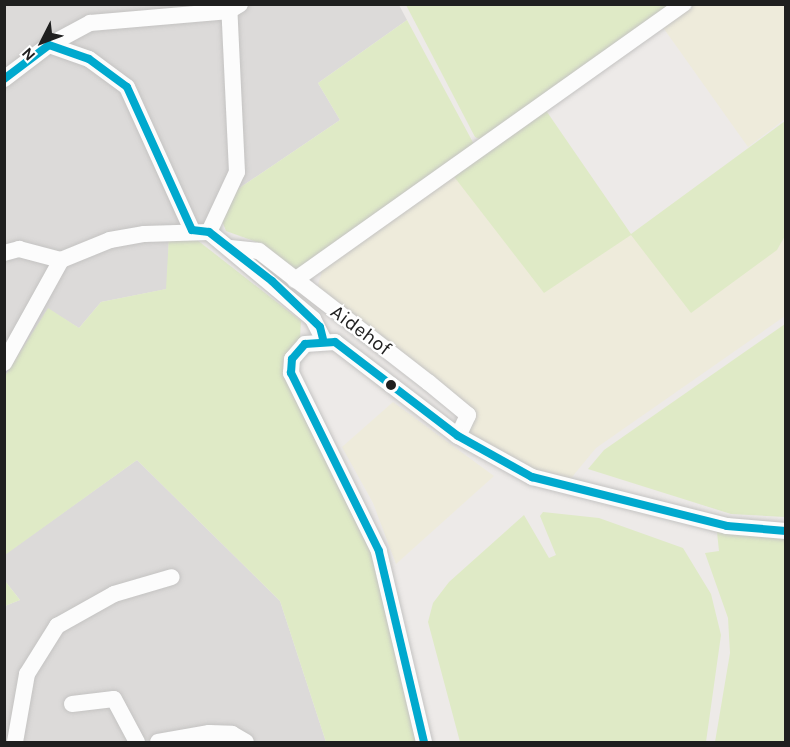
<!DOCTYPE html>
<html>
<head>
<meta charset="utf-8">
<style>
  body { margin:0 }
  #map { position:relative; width:790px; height:747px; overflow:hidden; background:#edeae8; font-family:Karla,sans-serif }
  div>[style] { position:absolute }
  .residential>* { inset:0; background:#dcdad9 }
  .farmland>* { inset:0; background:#eeebdb }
  .grass>* { inset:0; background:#dfeac6 }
  .roads { filter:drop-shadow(0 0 2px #c4c3c2) drop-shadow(0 0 2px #c4c3c2) }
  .minor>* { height:16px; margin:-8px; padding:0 8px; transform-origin:8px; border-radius:8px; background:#fcfcfc }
  .bus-1>* { height:8px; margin:-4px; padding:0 4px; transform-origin:4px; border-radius:4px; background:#00a9ce }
  .dots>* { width:16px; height:16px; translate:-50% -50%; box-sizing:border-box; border:3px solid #fff; border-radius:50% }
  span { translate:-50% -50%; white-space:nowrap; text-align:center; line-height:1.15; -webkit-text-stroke:4.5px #fff; paint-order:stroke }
  .street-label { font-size:20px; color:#1f1f1f }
  .frame { position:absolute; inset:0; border:6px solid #1f1f1f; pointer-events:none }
  .north { position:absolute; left:12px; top:12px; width:60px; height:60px; -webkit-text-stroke:4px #fff; paint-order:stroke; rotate:228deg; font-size:16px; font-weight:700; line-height:24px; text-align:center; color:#1f1f1f }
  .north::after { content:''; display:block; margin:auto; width:21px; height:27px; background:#1f1f1f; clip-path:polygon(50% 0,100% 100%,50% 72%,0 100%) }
</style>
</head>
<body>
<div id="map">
  <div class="residential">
    <i style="clip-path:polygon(5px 5px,399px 5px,407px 20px,318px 83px,340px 120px,235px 191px,192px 236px,169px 236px,167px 289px,101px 302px,79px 328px,48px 309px,5px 376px)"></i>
    <i style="clip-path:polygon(137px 460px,280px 601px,326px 742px,5px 742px,5px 606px,20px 600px,5px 581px,4px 555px)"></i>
  </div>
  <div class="farmland">
    <i style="clip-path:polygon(692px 5px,785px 5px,785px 119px,748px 147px,662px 26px)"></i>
    <i style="clip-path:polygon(452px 174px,631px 235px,777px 250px,785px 236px,785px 316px,596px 448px,567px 483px,536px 474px,462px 432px,472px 411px,317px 289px,323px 267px)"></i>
    <i style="clip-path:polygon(393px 402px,494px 476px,396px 564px,373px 503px,342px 447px)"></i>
  </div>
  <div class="grass">
    <i style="clip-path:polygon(406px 5px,678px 5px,486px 142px,475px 137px)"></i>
    <i style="clip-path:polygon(407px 20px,476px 148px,296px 271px,262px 244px,226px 231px,221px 218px,235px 191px,340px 120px,318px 83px)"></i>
    <i style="clip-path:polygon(545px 109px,631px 234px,785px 121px,785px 236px,777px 250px,691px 313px,631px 235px,544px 293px,452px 174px)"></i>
    <i style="clip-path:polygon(169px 236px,192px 236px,301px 321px,300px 338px,284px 374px,373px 553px,416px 742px,326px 742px,280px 601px,137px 460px,5px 555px,5px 376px,48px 308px,79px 328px,101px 302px,166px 289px)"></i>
    <i style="clip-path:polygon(785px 324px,785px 517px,731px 514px,588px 469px,604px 450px)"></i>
    <i style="clip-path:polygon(543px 512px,599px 518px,683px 548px,711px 594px,721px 635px,706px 742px,460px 742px,428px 622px,433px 603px,449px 582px,524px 515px,549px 558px,556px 555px,540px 516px)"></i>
    <i style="clip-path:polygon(717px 532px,785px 539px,785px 742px,715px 742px,730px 653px,728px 618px,705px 553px,719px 551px)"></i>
    <i style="clip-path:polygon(5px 581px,20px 600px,5px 606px,4px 606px)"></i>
  </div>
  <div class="roads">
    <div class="minor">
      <i style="left:49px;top:45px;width:42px;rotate:19.3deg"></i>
      <i style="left:89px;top:59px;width:47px;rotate:36.4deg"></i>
      <i style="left:127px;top:87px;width:157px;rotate:65.6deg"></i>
      <i style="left:4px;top:79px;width:56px;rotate:-37.1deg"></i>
      <i style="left:49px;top:45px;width:47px;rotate:-28.2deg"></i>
      <i style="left:90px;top:23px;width:140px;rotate:-4.9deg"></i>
      <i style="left:229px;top:11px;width:13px;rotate:-32deg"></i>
      <i style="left:209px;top:232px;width:66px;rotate:-65deg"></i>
      <i style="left:237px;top:172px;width:168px;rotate:-92.7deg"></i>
      <i style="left:230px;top:248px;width:29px;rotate:6deg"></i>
      <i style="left:259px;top:251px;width:214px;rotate:37.8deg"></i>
      <i style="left:428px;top:382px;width:52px;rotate:39.5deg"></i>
      <i style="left:468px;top:415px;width:23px;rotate:115deg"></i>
      <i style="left:4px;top:253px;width:16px;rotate:-15deg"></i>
      <i style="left:19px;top:249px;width:43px;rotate:14.7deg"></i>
      <i style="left:295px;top:280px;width:477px;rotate:-35.4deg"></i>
      <i style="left:4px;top:363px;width:118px;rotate:-61deg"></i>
      <i style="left:61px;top:260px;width:53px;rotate:-22.2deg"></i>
      <i style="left:110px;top:240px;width:35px;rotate:-10deg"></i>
      <i style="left:144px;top:234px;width:65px;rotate:-1.8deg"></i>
      <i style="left:209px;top:232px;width:136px;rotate:39.9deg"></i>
      <i style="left:313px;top:319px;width:22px;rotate:63deg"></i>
      <i style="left:72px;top:704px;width:42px;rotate:-6.8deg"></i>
      <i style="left:114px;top:699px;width:49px;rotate:61.9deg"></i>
      <i style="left:15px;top:742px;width:69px;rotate:-80deg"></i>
      <i style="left:27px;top:674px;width:57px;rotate:-58deg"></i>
      <i style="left:57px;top:626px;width:65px;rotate:-29.3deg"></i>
      <i style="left:114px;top:594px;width:60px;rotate:-16.3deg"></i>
      <i style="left:158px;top:742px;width:52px;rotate:-10deg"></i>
      <i style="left:209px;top:733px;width:23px;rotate:2deg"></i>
      <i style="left:232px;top:734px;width:16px;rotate:30deg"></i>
      <i style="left:424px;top:742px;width:196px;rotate:-103.3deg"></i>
      <i style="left:379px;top:551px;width:199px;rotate:-116.3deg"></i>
      <i style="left:291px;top:373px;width:14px;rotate:-86deg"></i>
      <i style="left:292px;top:359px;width:20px;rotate:-49deg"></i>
      <i style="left:305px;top:344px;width:30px;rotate:-4deg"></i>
      <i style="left:335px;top:342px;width:155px;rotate:37.4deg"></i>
      <i style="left:458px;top:436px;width:85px;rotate:29deg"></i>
      <i style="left:532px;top:477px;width:201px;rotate:14.1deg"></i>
      <i style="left:727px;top:526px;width:59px;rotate:4.8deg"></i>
    </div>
  </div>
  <div class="bus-1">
    <i style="left:49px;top:45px;width:42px;rotate:19.3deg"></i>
    <i style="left:89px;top:59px;width:47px;rotate:36.4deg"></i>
    <i style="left:127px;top:87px;width:157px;rotate:65.6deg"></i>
    <i style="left:4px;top:79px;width:56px;rotate:-37.1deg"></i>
    <i style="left:192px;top:230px;width:17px;rotate:7deg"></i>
    <i style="left:209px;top:232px;width:80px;rotate:37.9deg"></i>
    <i style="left:272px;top:281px;width:66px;rotate:43.8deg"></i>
    <i style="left:320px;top:327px;width:12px;rotate:76deg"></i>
    <i style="left:424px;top:742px;width:196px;rotate:-103.3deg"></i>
    <i style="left:379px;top:551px;width:199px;rotate:-116.3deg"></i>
    <i style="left:291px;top:373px;width:14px;rotate:-86deg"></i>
    <i style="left:292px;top:359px;width:20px;rotate:-49deg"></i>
    <i style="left:305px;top:344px;width:30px;rotate:-4deg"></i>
    <i style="left:335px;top:342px;width:155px;rotate:37.4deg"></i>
    <i style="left:458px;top:436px;width:85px;rotate:29deg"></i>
    <i style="left:532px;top:477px;width:201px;rotate:14.1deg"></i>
    <i style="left:727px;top:526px;width:59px;rotate:4.8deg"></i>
  </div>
  <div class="dots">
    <i style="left:391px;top:385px;background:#1f1f1f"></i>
  </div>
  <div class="street-label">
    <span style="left:361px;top:330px;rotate:37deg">Aidehof</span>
  </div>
  <div class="frame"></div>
  <div class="north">N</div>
</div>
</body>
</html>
